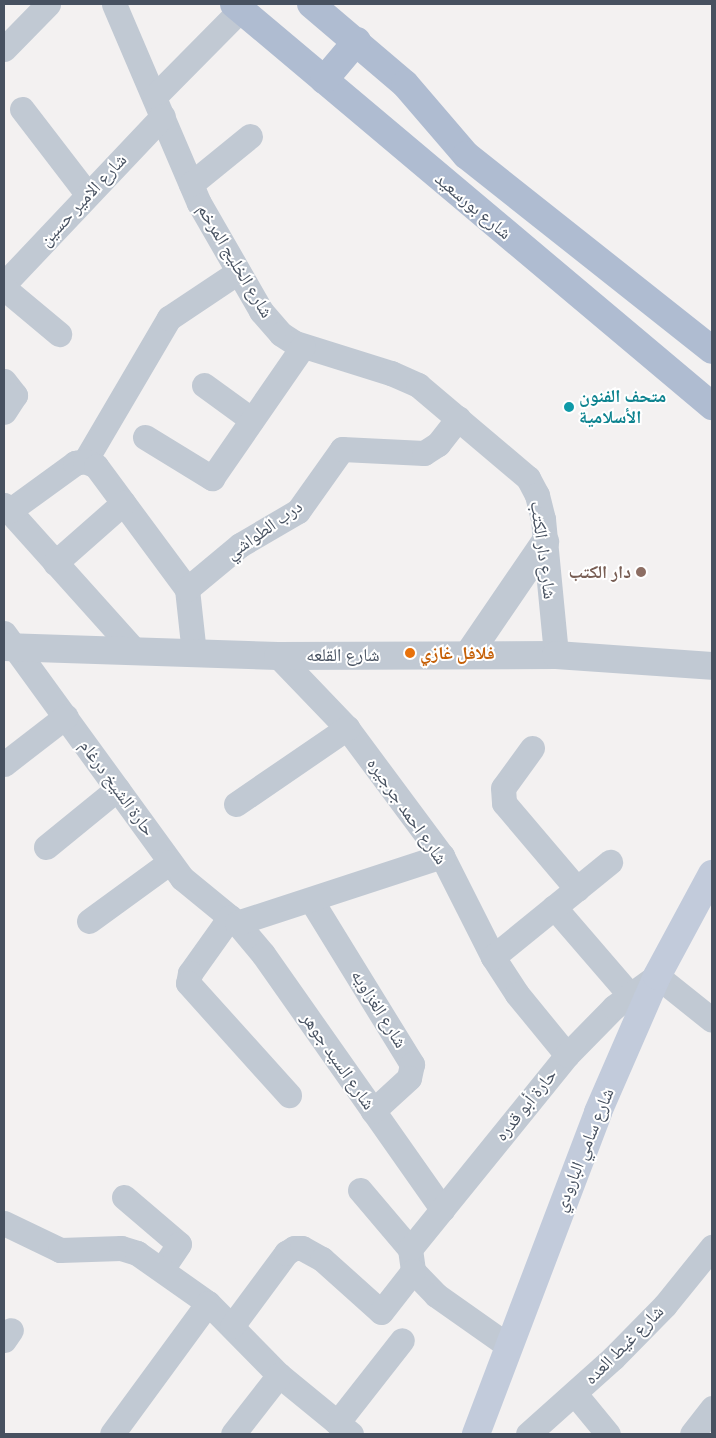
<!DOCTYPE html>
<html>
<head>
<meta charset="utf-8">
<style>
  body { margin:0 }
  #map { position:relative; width:716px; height:1438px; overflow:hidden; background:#f3f1f1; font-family:"Archivo Narrow","Noto Naskh Arabic",sans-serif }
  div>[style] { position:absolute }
  .minor>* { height:25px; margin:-12.5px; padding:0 12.5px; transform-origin:12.5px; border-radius:12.5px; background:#c1c9d3 }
  .tertiary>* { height:28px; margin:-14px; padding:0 14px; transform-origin:14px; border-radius:14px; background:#c1c9d3 }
  .secondary>* { height:28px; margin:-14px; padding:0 14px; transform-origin:14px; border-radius:14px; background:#c2cbdb }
  .primary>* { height:28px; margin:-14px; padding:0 14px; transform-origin:14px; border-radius:14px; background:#afbcd1 }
  .dots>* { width:14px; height:14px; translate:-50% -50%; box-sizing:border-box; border:2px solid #fff; border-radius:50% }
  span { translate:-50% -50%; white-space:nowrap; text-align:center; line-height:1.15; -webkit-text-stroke:4px #fff; paint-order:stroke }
  .street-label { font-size:18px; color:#475160 }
  .culture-label { font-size:18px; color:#0d838f; font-weight:700 }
  .left { translate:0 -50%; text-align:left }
  .education-label { font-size:18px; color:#785e54; font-weight:700 }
  .right { translate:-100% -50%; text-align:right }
  .food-label { font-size:18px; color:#c56008; font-weight:700 }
  .frame { position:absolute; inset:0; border:5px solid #475160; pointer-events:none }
</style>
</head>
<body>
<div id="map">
  <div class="minor">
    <i style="left:114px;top:4px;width:216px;rotate:66.9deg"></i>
    <i style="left:199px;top:203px;width:125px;rotate:60.1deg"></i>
    <i style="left:261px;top:311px;width:30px;rotate:49deg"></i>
    <i style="left:281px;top:334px;width:17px;rotate:33deg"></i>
    <i style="left:295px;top:343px;width:101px;rotate:17.4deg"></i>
    <i style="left:391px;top:373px;width:30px;rotate:24deg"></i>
    <i style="left:418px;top:385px;width:144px;rotate:40.2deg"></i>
    <i style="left:528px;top:478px;width:19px;rotate:62deg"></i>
    <i style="left:537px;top:495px;width:25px;rotate:76deg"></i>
    <i style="left:543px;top:519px;width:137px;rotate:84.5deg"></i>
    <i style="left:4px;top:49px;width:63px;rotate:-45.6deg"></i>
    <i style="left:155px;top:96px;width:122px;rotate:-45.3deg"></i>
    <i style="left:22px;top:109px;width:108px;rotate:52.5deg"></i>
    <i style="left:191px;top:184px;width:76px;rotate:-39.1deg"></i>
    <i style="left:4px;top:284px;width:231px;rotate:-46.6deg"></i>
    <i style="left:4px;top:288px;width:72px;rotate:39.9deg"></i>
    <i style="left:4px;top:381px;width:18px;rotate:52deg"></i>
    <i style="left:15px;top:395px;width:20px;rotate:123deg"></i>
    <i style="left:204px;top:385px;width:59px;rotate:36.1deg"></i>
    <i style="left:145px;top:437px;width:79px;rotate:31.5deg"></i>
    <i style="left:212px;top:478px;width:160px;rotate:-55.4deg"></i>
    <i style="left:85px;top:461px;width:166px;rotate:-59.6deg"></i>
    <i style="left:169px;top:318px;width:83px;rotate:-33.7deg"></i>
    <i style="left:4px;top:505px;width:196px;rotate:48.1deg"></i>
    <i style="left:9px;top:511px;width:82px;rotate:-36deg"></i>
    <i style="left:75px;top:463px;width:10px;rotate:-11deg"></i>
    <i style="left:85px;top:461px;width:12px;rotate:24deg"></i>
    <i style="left:96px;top:466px;width:153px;rotate:53.5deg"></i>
    <i style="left:187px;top:589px;width:64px;rotate:83.8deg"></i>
    <i style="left:55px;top:563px;width:91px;rotate:-41.4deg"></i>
    <i style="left:187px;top:589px;width:69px;rotate:-39.7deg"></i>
    <i style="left:240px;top:545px;width:67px;rotate:-30.4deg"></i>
    <i style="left:298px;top:511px;width:76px;rotate:-54.6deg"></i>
    <i style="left:342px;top:449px;width:82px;rotate:2.8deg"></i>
    <i style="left:424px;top:453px;width:17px;rotate:-33deg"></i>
    <i style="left:438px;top:444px;width:33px;rotate:-52deg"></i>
    <i style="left:4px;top:633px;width:303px;rotate:54deg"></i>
    <i style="left:182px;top:878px;width:71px;rotate:39.3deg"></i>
    <i style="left:237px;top:923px;width:40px;rotate:50deg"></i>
    <i style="left:263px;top:954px;width:312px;rotate:54.9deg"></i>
    <i style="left:278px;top:656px;width:100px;rotate:46.2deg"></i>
    <i style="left:347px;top:728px;width:159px;rotate:53.4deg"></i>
    <i style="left:442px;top:856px;width:113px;rotate:63.2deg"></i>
    <i style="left:493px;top:957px;width:44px;rotate:57deg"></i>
    <i style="left:517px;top:994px;width:79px;rotate:50.7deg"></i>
    <i style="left:532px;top:748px;width:49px;rotate:125.9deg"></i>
    <i style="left:503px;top:788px;width:15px;rotate:86deg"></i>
    <i style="left:504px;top:803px;width:113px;rotate:49.7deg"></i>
    <i style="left:4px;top:764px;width:78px;rotate:-37.7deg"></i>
    <i style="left:236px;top:804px;width:135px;rotate:-34.4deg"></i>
    <i style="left:46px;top:847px;width:92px;rotate:-39.2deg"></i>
    <i style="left:311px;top:900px;width:193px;rotate:58.4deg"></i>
    <i style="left:412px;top:1064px;width:14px;rotate:102deg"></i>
    <i style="left:409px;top:1078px;width:49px;rotate:137.5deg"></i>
    <i style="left:554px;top:907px;width:116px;rotate:49.2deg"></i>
    <i style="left:230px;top:917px;width:69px;rotate:125.5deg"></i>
    <i style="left:190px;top:973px;width:10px;rotate:101deg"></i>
    <i style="left:188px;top:983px;width:151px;rotate:48deg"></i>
    <i style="left:89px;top:921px;width:100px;rotate:-36.1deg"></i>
    <i style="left:237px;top:923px;width:216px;rotate:-18.1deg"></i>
    <i style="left:493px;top:957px;width:151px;rotate:-39.1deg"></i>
    <i style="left:360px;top:1190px;width:77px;rotate:49.7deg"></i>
    <i style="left:410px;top:1249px;width:22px;rotate:82deg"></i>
    <i style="left:413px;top:1271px;width:33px;rotate:46deg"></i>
    <i style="left:436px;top:1295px;width:87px;rotate:35.2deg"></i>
    <i style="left:124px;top:1197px;width:72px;rotate:40.5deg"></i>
    <i style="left:179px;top:1244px;width:30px;rotate:124deg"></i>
    <i style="left:4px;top:1223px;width:62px;rotate:25.7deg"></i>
    <i style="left:60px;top:1250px;width:61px;rotate:-1.9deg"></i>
    <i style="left:121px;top:1248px;width:17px;rotate:17deg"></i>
    <i style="left:137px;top:1253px;width:87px;rotate:35.2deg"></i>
    <i style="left:208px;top:1303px;width:101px;rotate:45.4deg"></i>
    <i style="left:279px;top:1375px;width:93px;rotate:39.3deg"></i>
    <i style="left:410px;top:1249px;width:250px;rotate:-51deg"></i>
    <i style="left:567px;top:1055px;width:67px;rotate:-45.6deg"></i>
    <i style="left:614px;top:1007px;width:53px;rotate:-35.8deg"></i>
    <i style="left:657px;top:976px;width:70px;rotate:38.7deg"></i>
    <i style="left:232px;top:1326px;width:91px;rotate:-53.5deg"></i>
    <i style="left:286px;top:1253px;width:9px;rotate:-32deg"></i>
    <i style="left:294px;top:1248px;width:8px"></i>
    <i style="left:302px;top:1248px;width:23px;rotate:29deg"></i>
    <i style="left:322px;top:1259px;width:79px;rotate:41.9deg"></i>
    <i style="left:381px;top:1312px;width:52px;rotate:-52deg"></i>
    <i style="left:4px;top:1340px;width:12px;rotate:-55deg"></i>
    <i style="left:575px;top:1394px;width:52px;rotate:50.5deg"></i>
    <i style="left:337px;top:1423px;width:105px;rotate:-51.9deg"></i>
    <i style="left:112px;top:1434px;width:162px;rotate:-53.8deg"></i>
    <i style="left:233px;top:1434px;width:75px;rotate:-52.1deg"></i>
    <i style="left:528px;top:1434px;width:114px;rotate:-41.8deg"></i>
    <i style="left:613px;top:1358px;width:74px;rotate:-45.5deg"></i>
    <i style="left:665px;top:1305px;width:75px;rotate:-51deg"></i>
    <i style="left:692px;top:1434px;width:33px;rotate:-52deg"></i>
  </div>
  <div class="tertiary">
    <i style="left:4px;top:647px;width:274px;rotate:1.9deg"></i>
    <i style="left:278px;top:656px;width:278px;rotate:-0.2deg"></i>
    <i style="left:556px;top:655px;width:156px;rotate:4deg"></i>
    <i style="left:468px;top:655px;width:137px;rotate:-55.7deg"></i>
  </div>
  <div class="secondary">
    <i style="left:476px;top:1434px;width:344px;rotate:-69.2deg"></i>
    <i style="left:598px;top:1112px;width:148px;rotate:-66.5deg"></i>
    <i style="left:657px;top:976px;width:116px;rotate:-61.7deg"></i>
  </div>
  <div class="primary">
    <i style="left:234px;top:4px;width:625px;rotate:40.06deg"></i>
    <i style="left:311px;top:4px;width:123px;rotate:40.4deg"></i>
    <i style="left:405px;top:84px;width:94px;rotate:49.3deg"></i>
    <i style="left:466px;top:155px;width:314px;rotate:38.4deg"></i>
    <i style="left:324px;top:80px;width:51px;rotate:-49.8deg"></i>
  </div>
  <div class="dots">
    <i style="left:569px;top:407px;background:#0f9aa8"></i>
    <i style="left:641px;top:572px;background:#8d6e63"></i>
    <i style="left:410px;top:653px;background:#e8710a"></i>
  </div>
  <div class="street-label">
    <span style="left:83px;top:200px;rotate:-47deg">شارع الامير حسين</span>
    <span style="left:473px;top:206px;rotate:40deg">شارع بورسعيد</span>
    <span style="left:235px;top:261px;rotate:59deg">شارع الخليج المرخم</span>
    <span style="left:264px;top:530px;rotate:-35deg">درب الطواشي</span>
    <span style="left:543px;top:550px;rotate:82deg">شارع دار الكتب</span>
    <span style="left:343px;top:655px">شارع القلعه</span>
    <span style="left:117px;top:788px;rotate:54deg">حارة الشيخ درغام</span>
    <span style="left:407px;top:811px;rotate:55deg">شارع احمد جرجيره</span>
    <span style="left:379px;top:1009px;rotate:58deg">شارع الغزاويه</span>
    <span style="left:338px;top:1061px;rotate:55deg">شارع السيد جوهر</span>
    <span style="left:526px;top:1105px;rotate:-51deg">حارة أبو قدره</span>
    <span style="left:584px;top:1150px;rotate:-68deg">شارع سامي البارودي</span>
    <span style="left:624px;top:1345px;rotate:-45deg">شارع غيط العده</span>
  </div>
  <div class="culture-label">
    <span class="left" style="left:579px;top:407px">متحف الفنون<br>الأسلامية</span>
  </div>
  <div class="education-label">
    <span class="right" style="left:631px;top:572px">دار الكتب</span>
  </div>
  <div class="food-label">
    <span class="left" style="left:420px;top:653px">فلافل غازي</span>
  </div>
  <div class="frame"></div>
</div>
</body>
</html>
